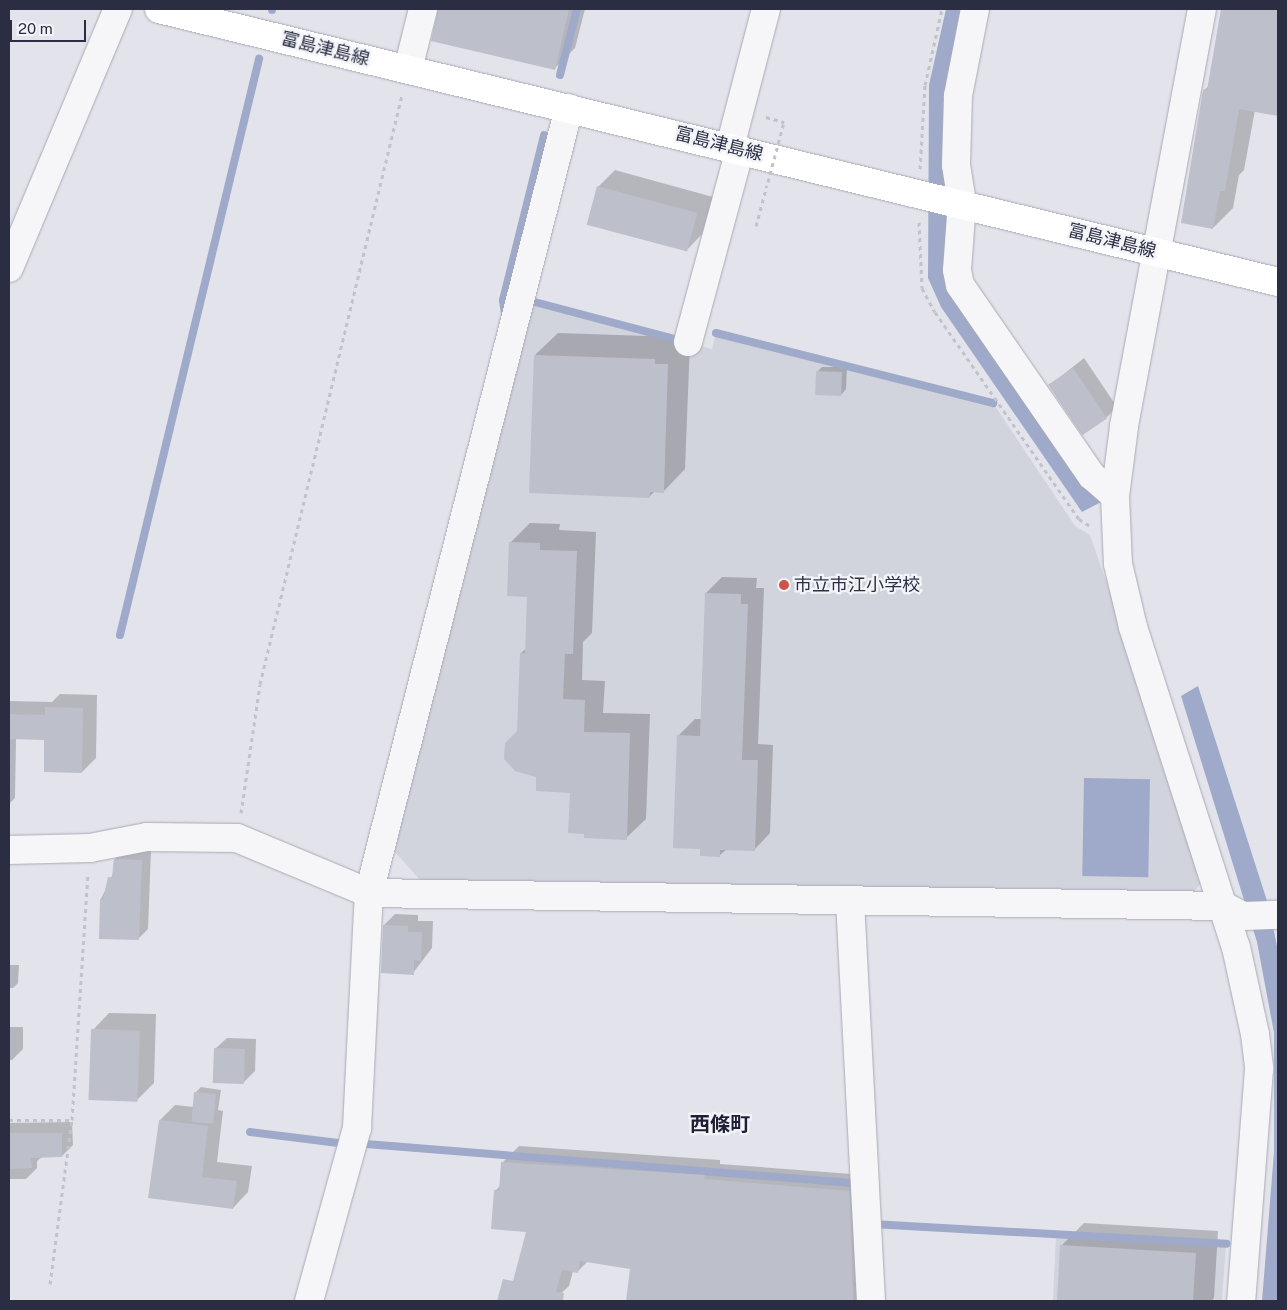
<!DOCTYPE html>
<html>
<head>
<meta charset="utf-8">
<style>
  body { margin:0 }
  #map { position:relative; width:1287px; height:1310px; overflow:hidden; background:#e3e4eb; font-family:"Public Sans","Noto Sans JP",sans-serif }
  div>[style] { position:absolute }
  .built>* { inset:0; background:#d1d3dd }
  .water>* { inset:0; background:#9faaca; transform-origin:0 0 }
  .shadow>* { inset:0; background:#0003 }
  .stream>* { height:8px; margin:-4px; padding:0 4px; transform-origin:4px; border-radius:4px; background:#9faaca }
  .building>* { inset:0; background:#bdbfca; transform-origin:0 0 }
  .path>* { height:3px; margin-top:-1.5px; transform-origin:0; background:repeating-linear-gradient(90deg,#c1c2ca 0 4px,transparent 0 8px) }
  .roads { filter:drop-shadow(0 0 1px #a8aab5) drop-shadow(0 0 1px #a8aab5) }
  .minor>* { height:28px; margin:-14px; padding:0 14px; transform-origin:14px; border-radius:14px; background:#f6f6f9 }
  .major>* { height:28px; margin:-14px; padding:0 14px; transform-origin:14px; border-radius:14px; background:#fff }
  .path-bridge>* { height:3px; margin-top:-1.5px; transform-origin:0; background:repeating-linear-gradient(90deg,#c1c2ca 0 4px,transparent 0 8px) }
  .dots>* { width:14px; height:14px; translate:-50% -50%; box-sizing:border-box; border:2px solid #f3f4f8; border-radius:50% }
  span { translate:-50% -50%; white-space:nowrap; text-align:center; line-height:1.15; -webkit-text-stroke:4.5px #f3f4f8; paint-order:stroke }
  .street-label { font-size:18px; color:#2b2e43 }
  .poi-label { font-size:18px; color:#2b2e43 }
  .left { translate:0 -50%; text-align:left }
  .quarter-label { font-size:20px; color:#1d2034; font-weight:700 }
  .frame { position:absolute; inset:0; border:10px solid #2b2e43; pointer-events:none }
  .scale { position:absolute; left:10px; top:20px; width:76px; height:22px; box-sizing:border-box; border:2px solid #2b2e43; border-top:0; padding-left:6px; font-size:15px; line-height:18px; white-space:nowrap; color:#2b2e43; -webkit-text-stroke:4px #f3f4f8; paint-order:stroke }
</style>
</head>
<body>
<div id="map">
  <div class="built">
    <i style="clip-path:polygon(531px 301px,712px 349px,716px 333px,993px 403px,1075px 526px,1090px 535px,1125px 636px,1160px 759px,1202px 882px,1192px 894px,421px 881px,394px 851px)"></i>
    <i style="clip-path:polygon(1056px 1234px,1226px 1244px,1222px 1301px,1053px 1301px)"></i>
  </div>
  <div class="water">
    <i style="clip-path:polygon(946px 9px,966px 9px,957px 294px,1101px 502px,1082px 512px,941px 307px,928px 278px,929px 85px)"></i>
    <i style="clip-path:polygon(1198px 686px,1269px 907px,1278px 951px,1278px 1301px,1262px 1301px,1274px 1152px,1274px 1033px,1257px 942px,1181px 696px)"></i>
    <i style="left:1084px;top:778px;width:66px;height:98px;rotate:1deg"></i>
  </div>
  <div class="shadow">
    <i style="clip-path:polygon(439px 9px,585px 9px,575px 48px,554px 69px,433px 40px)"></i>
    <i style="clip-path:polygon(1223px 9px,1278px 9px,1278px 115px,1255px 110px,1244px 170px,1239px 175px,1233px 208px,1213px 228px,1204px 90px,1209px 86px)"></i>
    <i style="clip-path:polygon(615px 170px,713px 197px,702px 234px,686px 251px,598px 187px)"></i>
    <i style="clip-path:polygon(558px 333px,677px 337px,690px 342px,685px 469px,663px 492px,655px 491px,650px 496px,535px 355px)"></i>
    <i style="clip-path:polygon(1084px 358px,1117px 407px,1106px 418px,1050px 385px)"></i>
    <i style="clip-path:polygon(822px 367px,847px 367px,846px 389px,841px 395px,817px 372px)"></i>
    <i style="clip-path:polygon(530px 523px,560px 524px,559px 530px,596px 532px,592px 633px,583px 642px,582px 680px,605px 681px,603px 713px,650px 714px,646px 819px,626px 838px,585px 833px,571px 791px,538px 776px,519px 730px,521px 653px,527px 648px,529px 596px,510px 543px)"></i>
    <i style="clip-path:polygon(722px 577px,757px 578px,756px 588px,764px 588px,758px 744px,773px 745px,770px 833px,754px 850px,727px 849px,719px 856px,701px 848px,678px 736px,695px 719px,701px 719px,706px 593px)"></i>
    <i style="clip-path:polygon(60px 694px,97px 695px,96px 758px,82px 772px,46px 739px,16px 738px,15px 798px,9px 804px,9px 701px,52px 702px)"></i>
    <i style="clip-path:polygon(124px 850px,151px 851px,148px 929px,138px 939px,101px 899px,113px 874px,114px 860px)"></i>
    <i style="clip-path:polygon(395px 914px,418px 915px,418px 921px,433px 921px,432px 948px,413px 973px,384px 925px)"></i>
    <i style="clip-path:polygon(9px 965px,19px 965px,18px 983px,13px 988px,9px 988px)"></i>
    <i style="clip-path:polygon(109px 1013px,156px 1014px,154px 1083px,137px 1100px,93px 1030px)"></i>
    <i style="clip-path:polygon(9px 1027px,23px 1027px,23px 1049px,12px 1060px,9px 1060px)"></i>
    <i style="clip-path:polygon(227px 1038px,256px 1039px,255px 1071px,243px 1083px,215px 1049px)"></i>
    <i style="clip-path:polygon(201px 1087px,221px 1090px,218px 1110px,223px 1111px,217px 1162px,252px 1166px,248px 1192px,233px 1208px,150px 1197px,160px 1120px,175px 1105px,194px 1107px,196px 1092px)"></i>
    <i style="clip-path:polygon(72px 1122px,73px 1145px,62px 1156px,42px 1157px,37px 1161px,37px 1168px,26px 1179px,9px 1179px,9px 1123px)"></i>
    <i style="clip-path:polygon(519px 1146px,720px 1160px,720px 1164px,865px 1175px,880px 1301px,628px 1301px,632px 1268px,588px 1261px,578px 1271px,573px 1271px,569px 1286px,553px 1301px,511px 1297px,527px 1231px,496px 1190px,501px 1185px,503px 1162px)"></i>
    <i style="clip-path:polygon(1084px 1223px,1218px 1231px,1214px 1298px,1211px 1301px,1059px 1301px,1062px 1245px)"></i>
  </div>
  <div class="stream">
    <i style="left:272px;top:10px;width:1px;rotate:-90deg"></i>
    <i style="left:560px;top:75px;width:68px;rotate:-75.6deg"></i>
    <i style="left:531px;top:301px;width:149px;rotate:14.8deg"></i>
    <i style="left:505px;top:313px;width:13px;rotate:-99deg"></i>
    <i style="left:503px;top:300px;width:170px;rotate:-76deg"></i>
    <i style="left:716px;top:333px;width:286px;rotate:14.2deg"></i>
    <i style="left:120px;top:635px;width:593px;rotate:-76.43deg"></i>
    <i style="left:250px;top:1132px;width:97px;rotate:7.1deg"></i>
    <i style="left:366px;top:1144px;width:496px;rotate:4.6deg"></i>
    <i style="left:872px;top:1224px;width:355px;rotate:3.2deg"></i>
  </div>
  <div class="building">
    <i style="clip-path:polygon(438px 9px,569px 9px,555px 70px,431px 41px)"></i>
    <i style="clip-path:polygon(1221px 9px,1278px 9px,1278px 116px,1239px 109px,1225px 191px,1220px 191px,1213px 229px,1181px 223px,1203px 90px,1207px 90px)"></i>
    <i style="left:597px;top:186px;width:104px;height:40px;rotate:15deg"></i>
    <i style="clip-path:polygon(534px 355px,655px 359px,655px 364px,668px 364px,664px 493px,650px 492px,650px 498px,529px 493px)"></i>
    <i style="left:1073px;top:368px;width:61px;height:30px;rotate:56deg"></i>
    <i style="left:816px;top:371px;width:26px;height:24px;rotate:2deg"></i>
    <i style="clip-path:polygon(509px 542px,540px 543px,540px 550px,577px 551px,573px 654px,565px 654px,563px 699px,585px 700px,584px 732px,630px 733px,627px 840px,584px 838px,584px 834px,568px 833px,570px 793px,536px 791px,536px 777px,515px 771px,504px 759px,505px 743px,517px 731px,520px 653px,525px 653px,527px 597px,507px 596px)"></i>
    <i style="clip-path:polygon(705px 593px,741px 594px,741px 604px,748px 604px,742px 760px,758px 760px,755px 851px,720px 850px,720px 857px,700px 856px,700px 849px,673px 848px,677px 735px,700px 736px)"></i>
    <i style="clip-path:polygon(45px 707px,83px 708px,82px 773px,44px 772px,44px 740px,9px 739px,9px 714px,45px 715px)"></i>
    <i style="clip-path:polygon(114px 859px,142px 860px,139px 940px,99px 939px,100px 899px,103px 899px,108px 877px,112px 877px)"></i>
    <i style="clip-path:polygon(383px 925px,408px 926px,408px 932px,422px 932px,421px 961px,414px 960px,414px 975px,381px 973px)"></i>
    <i style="left:91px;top:1029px;width:49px;height:71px;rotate:2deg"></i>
    <i style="left:214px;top:1048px;width:31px;height:35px;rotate:2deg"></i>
    <i style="left:194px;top:1092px;width:22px;height:30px;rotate:5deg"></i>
    <i style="clip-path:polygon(159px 1120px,208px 1126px,202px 1177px,237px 1181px,233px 1209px,148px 1198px)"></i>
    <i style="clip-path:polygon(9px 1133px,62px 1133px,62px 1157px,31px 1158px,32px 1168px,9px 1169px)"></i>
    <i style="clip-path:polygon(501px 1162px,705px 1175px,704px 1179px,850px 1191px,853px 1301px,626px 1301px,630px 1269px,580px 1261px,578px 1273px,562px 1270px,556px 1292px,564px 1293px,563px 1301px,497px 1301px,503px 1279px,513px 1281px,526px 1232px,491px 1229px,494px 1190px,499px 1190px)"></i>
    <i style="clip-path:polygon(1060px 1245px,1196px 1253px,1193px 1301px,1057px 1301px)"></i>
  </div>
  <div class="path">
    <i style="left:766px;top:117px;width:19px;rotate:16deg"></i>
    <i style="left:920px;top:169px;width:84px;rotate:-86.6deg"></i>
    <i style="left:925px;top:85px;width:78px;rotate:-77.4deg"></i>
    <i style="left:919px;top:222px;width:66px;rotate:87.4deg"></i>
    <i style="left:922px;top:288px;width:27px;rotate:62deg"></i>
    <i style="left:935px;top:312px;width:252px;rotate:55.2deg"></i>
    <i style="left:1079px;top:519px;width:13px;rotate:32deg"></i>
    <i style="left:756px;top:226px;width:42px;rotate:-75deg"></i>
    <i style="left:241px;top:813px;width:130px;rotate:-81.6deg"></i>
    <i style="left:260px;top:684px;width:606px;rotate:-76.45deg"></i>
    <i style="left:9px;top:1120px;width:63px"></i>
    <i style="left:72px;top:1120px;width:248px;rotate:-86.3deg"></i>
    <i style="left:50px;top:1284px;width:165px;rotate:-82.4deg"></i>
  </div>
  <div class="roads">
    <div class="minor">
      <i style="left:975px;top:9px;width:89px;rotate:101.1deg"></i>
      <i style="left:958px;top:96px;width:69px;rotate:91.7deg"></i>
      <i style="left:956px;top:165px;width:37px;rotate:81deg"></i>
      <i style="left:962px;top:202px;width:68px;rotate:94.2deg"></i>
      <i style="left:957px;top:270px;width:15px;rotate:79deg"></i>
      <i style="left:960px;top:285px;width:232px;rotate:55.4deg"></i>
      <i style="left:1092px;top:476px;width:30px;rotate:41deg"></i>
      <i style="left:1202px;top:9px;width:425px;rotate:100.6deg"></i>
      <i style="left:1124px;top:427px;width:70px;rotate:97.4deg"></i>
      <i style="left:1115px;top:496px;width:68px;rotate:87.5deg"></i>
      <i style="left:1118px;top:564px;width:65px;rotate:76.6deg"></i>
      <i style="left:1133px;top:627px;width:336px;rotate:72.2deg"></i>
      <i style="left:1236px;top:947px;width:89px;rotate:77.7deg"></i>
      <i style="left:1255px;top:1034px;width:35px;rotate:83deg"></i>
      <i style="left:1259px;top:1069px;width:233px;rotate:94.4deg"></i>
      <i style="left:408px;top:69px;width:62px;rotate:-76deg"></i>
      <i style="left:730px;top:147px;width:143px;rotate:-75.4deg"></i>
      <i style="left:9px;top:268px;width:281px;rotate:-67.2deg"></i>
      <i style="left:688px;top:342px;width:200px;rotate:-74.9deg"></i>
      <i style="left:9px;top:850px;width:81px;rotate:-1.4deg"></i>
      <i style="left:90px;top:848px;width:58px;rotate:-10.9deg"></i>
      <i style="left:147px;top:837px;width:90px;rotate:0.6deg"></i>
      <i style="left:237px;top:838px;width:143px;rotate:22.6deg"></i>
      <i style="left:369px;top:893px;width:855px;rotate:0.87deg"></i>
      <i style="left:1224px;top:906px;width:21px;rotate:28deg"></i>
      <i style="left:1243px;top:916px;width:35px;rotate:-2deg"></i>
      <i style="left:850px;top:901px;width:401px;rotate:87deg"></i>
      <i style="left:309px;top:1301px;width:180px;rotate:-74.5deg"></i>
      <i style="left:357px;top:1128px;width:235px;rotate:-87.1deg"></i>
      <i style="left:369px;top:893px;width:810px;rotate:-75.71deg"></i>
    </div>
    <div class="major">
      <i style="left:159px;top:9px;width:1152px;rotate:13.71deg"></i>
    </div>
  </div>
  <div class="path-bridge">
    <i style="left:768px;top:182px;width:62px;rotate:-75.1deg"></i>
  </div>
  <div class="dots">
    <i style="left:784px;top:585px;background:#cc544c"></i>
  </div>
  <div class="street-label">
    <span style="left:325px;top:49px;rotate:14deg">富島津島線</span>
    <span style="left:719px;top:144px;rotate:14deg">富島津島線</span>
    <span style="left:1112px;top:241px;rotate:14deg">富島津島線</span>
  </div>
  <div class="poi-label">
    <span class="left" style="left:794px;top:585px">市立市江小学校</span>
  </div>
  <div class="quarter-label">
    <span style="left:720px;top:1124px">西條町</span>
  </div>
  <div class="frame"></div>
  <div class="scale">20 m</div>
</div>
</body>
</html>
